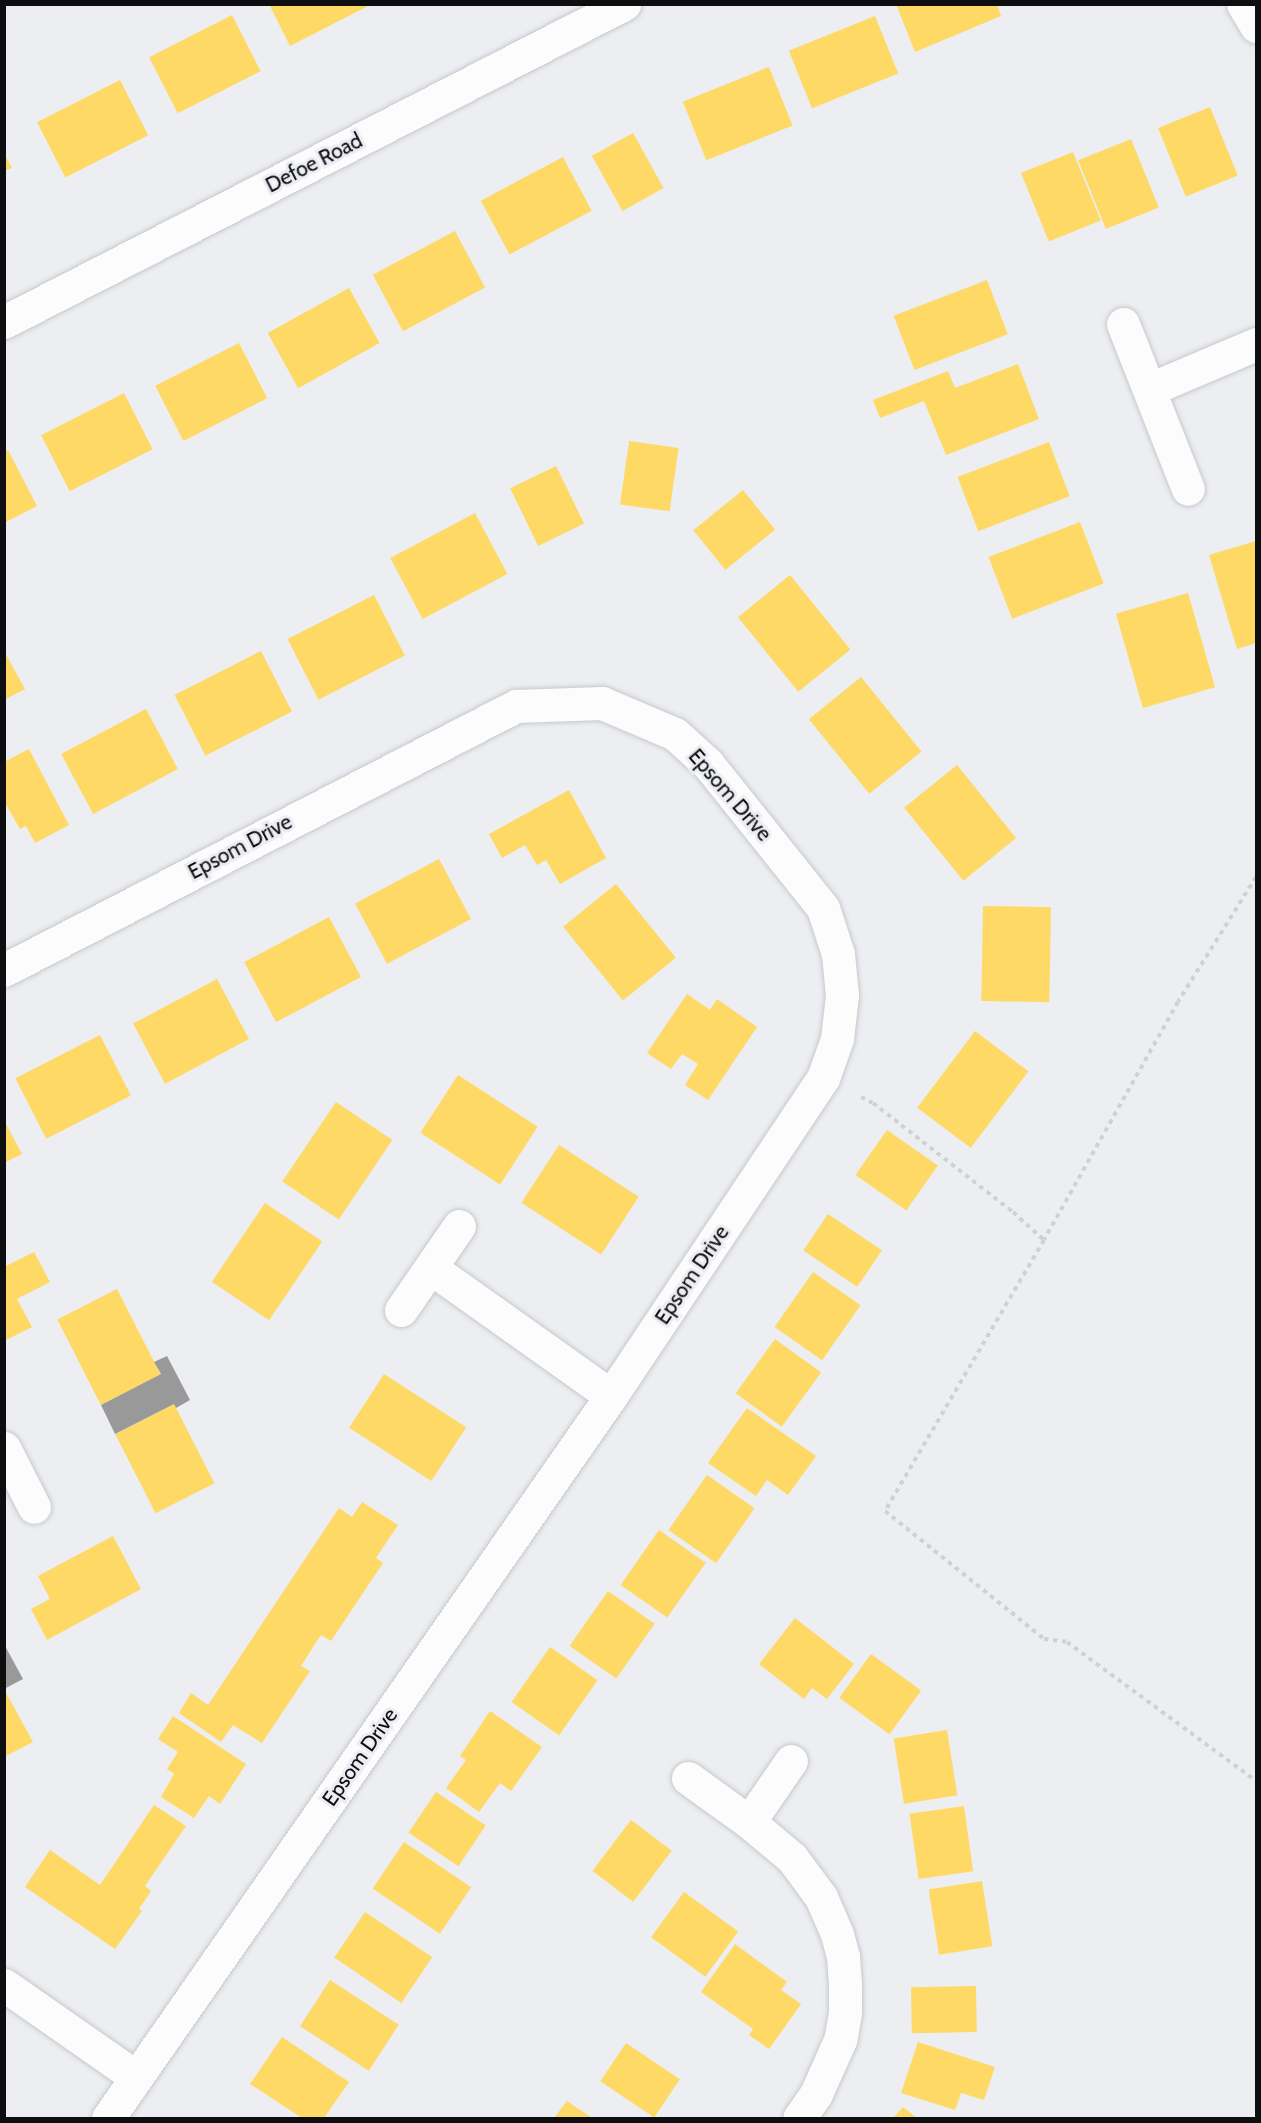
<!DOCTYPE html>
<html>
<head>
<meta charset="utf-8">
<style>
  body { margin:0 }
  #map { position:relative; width:1261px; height:2123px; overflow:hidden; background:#eceef1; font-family:Cabin,sans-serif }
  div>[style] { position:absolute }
  .homes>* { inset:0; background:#ffd966; transform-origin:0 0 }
  .industry>* { inset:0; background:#999 }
  .path>* { height:4px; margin-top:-2px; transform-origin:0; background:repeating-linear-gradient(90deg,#d1d1d2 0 4.5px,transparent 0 9px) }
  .roads { filter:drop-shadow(0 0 2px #c7c9cb) drop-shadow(0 0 2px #c7c9cb) }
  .street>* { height:33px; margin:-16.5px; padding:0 16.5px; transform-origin:16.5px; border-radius:16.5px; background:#fcfcfd }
  .secondary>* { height:33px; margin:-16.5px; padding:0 16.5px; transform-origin:16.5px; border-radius:16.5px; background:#fcfcfd }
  span { translate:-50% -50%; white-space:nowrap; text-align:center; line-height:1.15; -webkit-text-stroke:6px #ebedf2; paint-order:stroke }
  .street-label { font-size:21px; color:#0e0e10 }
  .frame { position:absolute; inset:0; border:6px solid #0e0e10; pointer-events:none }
</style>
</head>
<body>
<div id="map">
  <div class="homes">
    <i style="clip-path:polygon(269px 4px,372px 4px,290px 46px)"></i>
    <i style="clip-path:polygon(896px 4px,997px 4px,1001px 16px,915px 52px)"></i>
    <i style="left:232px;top:15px;width:63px;height:93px;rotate:63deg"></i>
    <i style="left:875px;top:16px;width:62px;height:93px;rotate:68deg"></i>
    <i style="left:769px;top:67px;width:63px;height:93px;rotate:68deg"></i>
    <i style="left:120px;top:80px;width:62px;height:93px;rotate:63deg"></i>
    <i style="left:1210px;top:107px;width:74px;height:56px;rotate:68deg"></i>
    <i style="left:633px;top:133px;width:63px;height:47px;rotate:61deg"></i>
    <i style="left:1131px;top:139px;width:74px;height:57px;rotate:68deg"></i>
    <i style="left:1073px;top:152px;width:74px;height:56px;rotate:68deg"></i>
    <i style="clip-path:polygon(4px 153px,12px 168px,4px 171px)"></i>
    <i style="left:563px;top:157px;width:61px;height:93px;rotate:62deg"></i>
    <i style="left:455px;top:231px;width:64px;height:93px;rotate:62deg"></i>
    <i style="left:987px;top:280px;width:58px;height:100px;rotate:69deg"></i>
    <i style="left:349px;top:288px;width:63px;height:93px;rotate:61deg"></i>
    <i style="left:239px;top:343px;width:62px;height:94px;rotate:63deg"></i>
    <i style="clip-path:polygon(1018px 364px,1039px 419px,946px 455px,924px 401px,880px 418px,873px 400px,948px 371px,955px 388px)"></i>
    <i style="left:124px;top:393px;width:63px;height:93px;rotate:63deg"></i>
    <i style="left:629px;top:441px;width:50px;height:64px;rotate:8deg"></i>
    <i style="left:1049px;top:442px;width:58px;height:98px;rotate:69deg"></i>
    <i style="clip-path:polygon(8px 450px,37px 506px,4px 523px,4px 452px)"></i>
    <i style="left:556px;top:466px;width:64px;height:51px;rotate:64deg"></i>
    <i style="left:743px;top:490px;width:51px;height:64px;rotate:51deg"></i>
    <i style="left:475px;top:513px;width:69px;height:96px;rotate:62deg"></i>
    <i style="left:1080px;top:522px;width:66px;height:98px;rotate:69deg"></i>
    <i style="clip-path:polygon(1256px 541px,1256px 643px,1237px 649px,1209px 555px)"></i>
    <i style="left:790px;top:575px;width:96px;height:67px;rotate:51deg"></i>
    <i style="left:1188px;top:593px;width:98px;height:75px;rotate:74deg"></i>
    <i style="left:374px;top:595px;width:68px;height:97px;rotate:63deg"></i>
    <i style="clip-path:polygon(4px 651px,25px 689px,4px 700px)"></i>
    <i style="left:261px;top:651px;width:68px;height:97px;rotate:63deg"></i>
    <i style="left:861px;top:677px;width:96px;height:67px;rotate:51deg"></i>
    <i style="left:146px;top:709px;width:68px;height:96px;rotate:62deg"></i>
    <i style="clip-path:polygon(29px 749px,69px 825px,35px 843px,26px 826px,20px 829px,4px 801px,4px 762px)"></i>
    <i style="left:957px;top:765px;width:94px;height:68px;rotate:51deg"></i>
    <i style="clip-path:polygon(569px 790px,606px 858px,560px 884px,546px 860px,537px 865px,525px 845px,502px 858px,489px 834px)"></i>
    <i style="left:439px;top:859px;width:68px;height:95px;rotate:62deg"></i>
    <i style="left:616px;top:884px;width:95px;height:68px;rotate:51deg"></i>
    <i style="left:983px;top:906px;width:68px;height:95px;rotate:1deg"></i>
    <i style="left:329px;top:917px;width:68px;height:96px;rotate:62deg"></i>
    <i style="left:217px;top:979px;width:68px;height:95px;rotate:62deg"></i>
    <i style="clip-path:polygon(687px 994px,710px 1010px,717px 999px,757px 1027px,708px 1100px,685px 1085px,698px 1064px,682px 1054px,671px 1069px,647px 1053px)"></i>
    <i style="left:975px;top:1031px;width:67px;height:96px;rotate:37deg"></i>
    <i style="left:100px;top:1035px;width:68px;height:95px;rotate:63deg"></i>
    <i style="left:458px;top:1075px;width:95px;height:69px;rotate:33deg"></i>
    <i style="left:336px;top:1102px;width:68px;height:96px;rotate:34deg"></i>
    <i style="clip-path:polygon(4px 1120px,22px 1154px,4px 1163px)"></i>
    <i style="left:887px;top:1130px;width:62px;height:55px;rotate:35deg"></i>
    <i style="left:559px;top:1145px;width:95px;height:69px;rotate:33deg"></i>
    <i style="left:265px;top:1203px;width:69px;height:95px;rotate:34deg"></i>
    <i style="left:828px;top:1214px;width:65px;height:44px;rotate:34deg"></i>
    <i style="clip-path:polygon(34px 1252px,50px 1282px,17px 1299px,32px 1327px,4px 1341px,4px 1267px)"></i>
    <i style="left:813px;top:1272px;width:58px;height:67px;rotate:35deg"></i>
    <i style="left:117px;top:1289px;width:96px;height:67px;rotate:63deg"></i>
    <i style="left:775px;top:1339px;width:57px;height:67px;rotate:36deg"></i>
    <i style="left:384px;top:1374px;width:98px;height:64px;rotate:33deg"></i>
    <i style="left:174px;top:1404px;width:89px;height:66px;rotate:63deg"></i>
    <i style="clip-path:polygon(747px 1408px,816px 1456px,788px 1495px,767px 1480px,756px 1496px,708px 1463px)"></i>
    <i style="left:707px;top:1475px;width:58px;height:67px;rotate:35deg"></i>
    <i style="clip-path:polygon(362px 1502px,398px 1525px,376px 1558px,383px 1563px,331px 1641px,321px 1635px,313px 1647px,301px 1666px,310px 1671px,262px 1743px,233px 1725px,221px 1742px,179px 1713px,191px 1693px,208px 1705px,339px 1508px,352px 1517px)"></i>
    <i style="left:659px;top:1530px;width:57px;height:67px;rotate:35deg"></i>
    <i style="clip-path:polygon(113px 1536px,141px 1589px,47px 1640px,31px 1609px,50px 1599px,38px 1576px)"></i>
    <i style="left:608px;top:1591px;width:57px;height:67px;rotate:35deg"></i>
    <i style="clip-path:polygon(795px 1618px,854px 1664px,827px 1699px,812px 1688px,804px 1699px,759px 1664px)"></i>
    <i style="left:550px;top:1647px;width:58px;height:67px;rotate:35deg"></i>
    <i style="left:871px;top:1654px;width:62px;height:54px;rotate:36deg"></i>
    <i style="clip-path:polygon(4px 1689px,33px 1742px,4px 1757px)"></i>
    <i style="clip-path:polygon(490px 1711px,542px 1747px,511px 1791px,500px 1783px,479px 1812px,446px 1788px,466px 1760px,460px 1756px)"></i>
    <i style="clip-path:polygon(173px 1716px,246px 1764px,220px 1804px,209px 1796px,194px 1818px,161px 1797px,174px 1774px,167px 1769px,178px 1752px,158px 1739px)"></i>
    <i style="left:947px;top:1730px;width:66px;height:54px;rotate:81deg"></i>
    <i style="left:436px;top:1792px;width:60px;height:49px;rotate:34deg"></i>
    <i style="clip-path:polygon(154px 1805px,186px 1826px,145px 1886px,151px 1891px,139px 1909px,142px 1911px,115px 1949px,25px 1887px,50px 1850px,100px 1885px)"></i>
    <i style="left:964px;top:1806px;width:66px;height:55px;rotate:82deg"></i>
    <i style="left:631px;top:1820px;width:51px;height:64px;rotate:37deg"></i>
    <i style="left:404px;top:1842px;width:81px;height:56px;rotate:34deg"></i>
    <i style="left:982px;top:1881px;width:66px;height:54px;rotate:81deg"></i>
    <i style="left:684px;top:1892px;width:67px;height:56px;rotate:36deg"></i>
    <i style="left:365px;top:1912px;width:81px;height:55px;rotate:34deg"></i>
    <i style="clip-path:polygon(735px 1944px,787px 1982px,781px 1990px,801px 2004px,769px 2049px,749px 2035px,753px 2029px,701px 1992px)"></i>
    <i style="left:330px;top:1980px;width:82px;height:55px;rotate:33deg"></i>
    <i style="left:976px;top:1986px;width:46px;height:65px;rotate:89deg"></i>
    <i style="clip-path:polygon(282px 2037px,349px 2082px,324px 2118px,302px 2118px,250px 2084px)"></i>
    <i style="clip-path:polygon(918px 2042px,995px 2067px,984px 2100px,961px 2093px,955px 2110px,901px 2093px)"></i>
    <i style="left:626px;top:2043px;width:65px;height:46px;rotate:34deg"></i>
    <i style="clip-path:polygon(567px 2101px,592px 2118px,554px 2118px)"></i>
    <i style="clip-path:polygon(903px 2107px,917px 2118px,893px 2118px)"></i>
  </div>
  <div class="industry">
    <i style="clip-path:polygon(167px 1356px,190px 1400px,176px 1408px,174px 1404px,115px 1434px,101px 1405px,161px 1374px,154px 1362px)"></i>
    <i style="clip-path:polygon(4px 1644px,23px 1679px,4px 1689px)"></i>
  </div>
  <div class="path">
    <i style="left:1256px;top:877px;width:147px;rotate:122deg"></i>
    <i style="left:1178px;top:1002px;width:273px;rotate:119.4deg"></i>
    <i style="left:1044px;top:1240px;width:314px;rotate:120.4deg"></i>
    <i style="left:885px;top:1511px;width:204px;rotate:38.8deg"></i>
    <i style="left:1044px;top:1639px;width:23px;rotate:7deg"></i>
    <i style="left:1067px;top:1642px;width:235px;rotate:36.3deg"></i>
    <i style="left:861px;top:1097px;width:13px;rotate:27deg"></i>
    <i style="left:873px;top:1103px;width:177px;rotate:37.9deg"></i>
    <i style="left:1013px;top:1212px;width:42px;rotate:42.1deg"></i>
  </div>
  <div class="roads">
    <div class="street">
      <i style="left:1243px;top:4px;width:26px;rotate:59deg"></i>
      <i style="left:1123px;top:324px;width:177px;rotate:68.5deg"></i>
      <i style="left:1150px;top:389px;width:115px;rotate:-23deg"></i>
      <i style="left:4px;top:970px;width:576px;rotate:-27.28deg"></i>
      <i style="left:516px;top:706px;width:86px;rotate:-2deg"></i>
      <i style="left:602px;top:703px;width:79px;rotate:23deg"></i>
      <i style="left:675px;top:734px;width:45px;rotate:42.3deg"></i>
      <i style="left:708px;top:764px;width:184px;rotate:51.4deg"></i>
      <i style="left:823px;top:908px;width:48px;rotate:71.9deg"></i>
      <i style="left:838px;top:954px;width:41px;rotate:84.4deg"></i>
      <i style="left:842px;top:995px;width:44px;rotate:96.5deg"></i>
      <i style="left:837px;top:1039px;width:41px;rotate:109.7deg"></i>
      <i style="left:823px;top:1078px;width:382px;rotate:123.7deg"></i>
      <i style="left:611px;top:1396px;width:880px;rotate:124.86deg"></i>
      <i style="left:431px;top:1268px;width:221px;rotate:35.4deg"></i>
      <i style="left:401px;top:1310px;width:102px;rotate:-55.4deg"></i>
      <i style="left:4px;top:1448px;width:66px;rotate:63deg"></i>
      <i style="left:688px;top:1778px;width:75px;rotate:35.8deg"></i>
      <i style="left:749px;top:1822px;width:56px;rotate:39.9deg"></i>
      <i style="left:792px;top:1858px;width:49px;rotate:53.4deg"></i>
      <i style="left:821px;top:1897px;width:40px;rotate:66.6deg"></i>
      <i style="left:837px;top:1934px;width:23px;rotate:75deg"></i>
      <i style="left:843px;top:1956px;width:28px;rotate:86deg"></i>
      <i style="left:845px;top:1984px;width:29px;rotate:90deg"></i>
      <i style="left:845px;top:2013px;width:27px;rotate:100deg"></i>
      <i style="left:840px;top:2040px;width:59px;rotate:114deg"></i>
      <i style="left:816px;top:2094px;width:29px;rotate:125deg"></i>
      <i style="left:749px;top:1822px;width:74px;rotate:-55.5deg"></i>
      <i style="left:4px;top:1985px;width:161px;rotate:34.9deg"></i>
    </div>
    <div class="secondary">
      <i style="left:4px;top:322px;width:697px;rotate:-27.15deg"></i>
    </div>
  </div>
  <div class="street-label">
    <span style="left:314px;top:163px;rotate:-27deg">Defoe Road</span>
    <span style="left:730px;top:795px;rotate:49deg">Epsom Drive</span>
    <span style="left:240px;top:847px;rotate:-28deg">Epsom Drive</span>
    <span style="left:692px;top:1275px;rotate:-56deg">Epsom Drive</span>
    <span style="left:360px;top:1757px;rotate:-55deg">Epsom Drive</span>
  </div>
  <div class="frame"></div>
</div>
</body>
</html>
